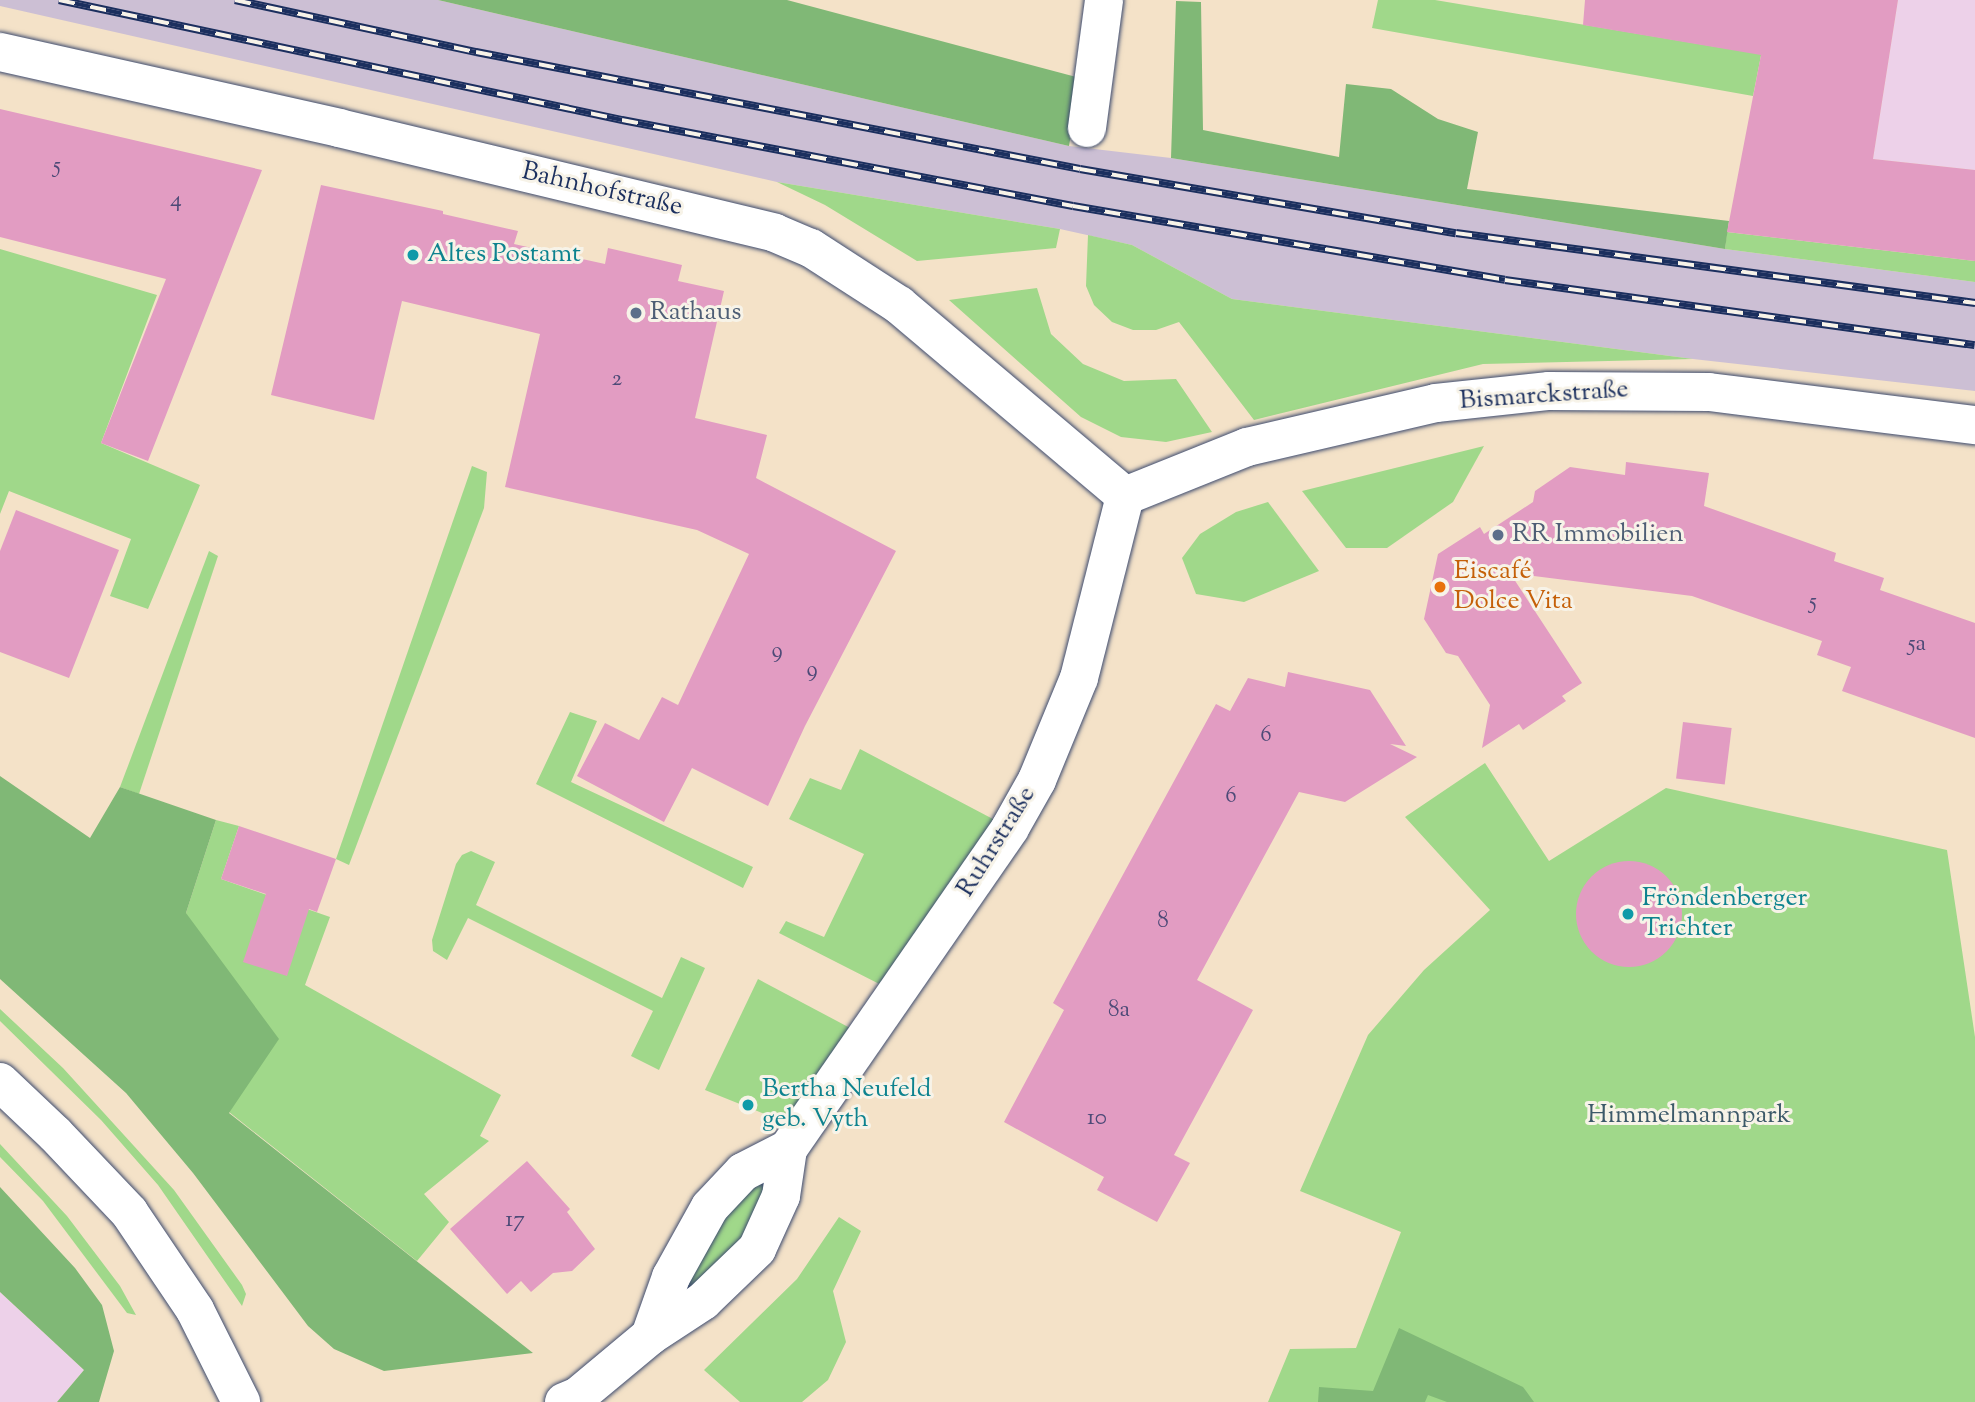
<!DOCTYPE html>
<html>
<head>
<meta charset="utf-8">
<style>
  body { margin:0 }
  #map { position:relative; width:1975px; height:1402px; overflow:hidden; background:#f4e2c8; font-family:"Sorts Mill Goudy",serif }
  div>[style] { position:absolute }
  .built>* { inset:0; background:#edd1e9 }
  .industrial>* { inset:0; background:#ccbfd4 }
  .green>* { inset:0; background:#a0d88a }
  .forest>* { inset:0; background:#80b876 }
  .building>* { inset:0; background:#e29cc2; transform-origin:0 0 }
  .round { border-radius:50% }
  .roads { filter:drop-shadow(0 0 2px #3c4a6e) drop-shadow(0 0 2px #3c4a6e) }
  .pedestrian>* { height:38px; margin:-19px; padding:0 19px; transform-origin:19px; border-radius:19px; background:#fff }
  .minor>* { height:38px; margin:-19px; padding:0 19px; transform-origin:19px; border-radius:19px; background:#fff }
  .secondary>* { height:38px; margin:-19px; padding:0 19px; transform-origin:19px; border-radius:19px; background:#fff }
  .rail>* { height:8px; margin-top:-4px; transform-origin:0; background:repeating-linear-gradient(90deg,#f7f3e8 0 16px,#1b2f5e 0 32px); box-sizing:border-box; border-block:2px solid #1b2f5e }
  .dots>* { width:19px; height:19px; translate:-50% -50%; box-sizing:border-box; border:4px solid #f7f3e8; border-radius:50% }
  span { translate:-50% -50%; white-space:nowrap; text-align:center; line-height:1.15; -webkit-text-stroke:6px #f7f3e8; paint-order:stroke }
  .number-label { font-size:23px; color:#4d4a77 }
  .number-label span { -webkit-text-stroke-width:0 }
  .street-label { font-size:26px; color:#1b2f5e }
  .culture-label { font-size:26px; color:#0d838f }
  .left { translate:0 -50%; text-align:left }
  .service-label { font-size:26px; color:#4e5e75 }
  .food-label { font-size:26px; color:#c56008 }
  .park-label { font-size:26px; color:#3c5969 }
</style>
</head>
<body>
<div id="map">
  <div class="built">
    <i style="clip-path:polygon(1898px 0,1975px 0,1975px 170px,1873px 159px)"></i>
    <i style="clip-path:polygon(0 1292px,84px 1370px,57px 1402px,0 1402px)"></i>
  </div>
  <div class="industrial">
    <i style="clip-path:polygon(0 0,438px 0,1069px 146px,1171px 158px,1725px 249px,1975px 282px,1975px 391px,1693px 359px,1232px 299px,1132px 245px,1060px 229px,777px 182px,0 6px)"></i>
  </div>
  <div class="green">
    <i style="clip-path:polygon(1378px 0,1435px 0,1723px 48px,1772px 0,1753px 96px,1372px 28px)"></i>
    <i style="clip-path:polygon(777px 182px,1060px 229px,1056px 248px,917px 261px,825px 205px)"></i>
    <i style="clip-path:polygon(1727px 232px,1975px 261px,1975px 282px,1725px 249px)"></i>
    <i style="clip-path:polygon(1088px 235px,1132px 245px,1232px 299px,1693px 359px,1483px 364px,1254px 420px,1179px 322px,1156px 330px,1133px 330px,1112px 322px,1094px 305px,1086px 286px)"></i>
    <i style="clip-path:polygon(0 249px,157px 295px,101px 443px,200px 485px,148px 609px,110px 596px,131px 539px,9px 491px,0 514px)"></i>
    <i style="clip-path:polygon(1037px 288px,1051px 334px,1083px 364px,1124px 381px,1176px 379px,1212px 432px,1166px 442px,1121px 437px,1081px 417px,949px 300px)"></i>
    <i style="clip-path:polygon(1484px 446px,1453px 502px,1387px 548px,1346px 548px,1302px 491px)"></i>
    <i style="clip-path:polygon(472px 466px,487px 472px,484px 508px,349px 865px,336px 859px)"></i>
    <i style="clip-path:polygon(1268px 502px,1319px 571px,1244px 602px,1196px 594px,1182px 558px,1200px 534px,1236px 512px)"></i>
    <i style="clip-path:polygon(209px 551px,218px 556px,139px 794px,120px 787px)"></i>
    <i style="clip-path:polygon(570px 712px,597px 721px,571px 782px,753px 867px,743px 888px,536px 784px)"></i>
    <i style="clip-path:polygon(860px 749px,1010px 828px,897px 993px,779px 933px,786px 921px,824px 937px,864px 854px,789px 819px,810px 778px,841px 790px)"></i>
    <i style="clip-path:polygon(1485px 763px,1549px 861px,1666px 788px,1947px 850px,1975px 1037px,1975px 1402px,1268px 1402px,1290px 1349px,1356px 1348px,1401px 1232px,1300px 1191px,1368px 1035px,1424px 970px,1490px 910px,1405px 817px)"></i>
    <i style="clip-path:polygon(216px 820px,239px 826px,221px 879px,330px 917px,305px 985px,501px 1095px,480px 1136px,489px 1141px,424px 1194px,449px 1222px,417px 1261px,229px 1112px,186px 913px)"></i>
    <i style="clip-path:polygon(471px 851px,495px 862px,476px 905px,662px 998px,681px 957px,705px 968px,659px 1070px,631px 1056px,653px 1011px,468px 918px,447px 960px,433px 951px,432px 940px,456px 864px,462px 855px)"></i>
    <i style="clip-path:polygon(758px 979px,867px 1037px,802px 1129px,705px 1090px)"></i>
    <i style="clip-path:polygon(0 1009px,63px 1068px,174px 1190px,242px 1285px,246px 1294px,242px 1306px,158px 1185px,101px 1120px,0 1021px)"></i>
    <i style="clip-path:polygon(0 1144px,67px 1216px,120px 1286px,136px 1315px,127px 1313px,43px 1201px,0 1157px)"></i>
    <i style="clip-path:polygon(788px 1149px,781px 1196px,703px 1301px,671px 1277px)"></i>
    <i style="clip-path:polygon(839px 1217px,861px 1231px,833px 1291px,846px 1342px,828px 1380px,802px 1402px,740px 1402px,704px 1370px,797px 1279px)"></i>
  </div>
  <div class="forest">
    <i style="clip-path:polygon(438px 0,787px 0,1080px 78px,1069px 146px)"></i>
    <i style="clip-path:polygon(1176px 1px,1201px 2px,1203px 130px,1339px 157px,1346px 84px,1391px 89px,1438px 119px,1478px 132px,1467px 189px,1729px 221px,1725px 249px,1171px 158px)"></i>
    <i style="clip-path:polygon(0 776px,90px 838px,120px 787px,216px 820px,186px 913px,279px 1039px,229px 1113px,533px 1353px,384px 1371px,334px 1349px,308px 1326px,193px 1173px,126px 1093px,0 979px)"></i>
    <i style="clip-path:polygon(0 1187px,75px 1268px,102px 1305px,114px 1351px,99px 1402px,57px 1402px,84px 1370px,0 1292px)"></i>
    <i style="clip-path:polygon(1399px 1328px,1523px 1387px,1534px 1402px,1447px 1402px,1428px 1395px,1425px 1402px,1318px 1402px,1319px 1387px,1373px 1391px)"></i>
  </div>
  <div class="building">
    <i style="clip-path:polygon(1585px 0,1898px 0,1873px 159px,1975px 170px,1975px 261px,1727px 232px,1761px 55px,1583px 25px)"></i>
    <i style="clip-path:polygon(0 109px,262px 170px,148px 461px,101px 443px,166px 279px,0 237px)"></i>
    <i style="clip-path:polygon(321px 185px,443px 211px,443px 214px,518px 231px,514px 244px,605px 264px,608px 248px,682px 265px,678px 281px,724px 291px,695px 418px,767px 435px,756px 478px,896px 551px,805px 726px,768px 806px,692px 768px,664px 822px,577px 776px,605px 723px,639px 740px,662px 697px,678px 705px,749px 554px,697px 530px,505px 487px,540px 334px,402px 301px,374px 420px,271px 395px)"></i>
    <i style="clip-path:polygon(1626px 462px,1709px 473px,1704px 506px,1836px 553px,1834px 561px,1884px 578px,1880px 590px,1975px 623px,1975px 738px,1842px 691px,1851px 667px,1817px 655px,1822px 641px,1692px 596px,1510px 573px,1582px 683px,1562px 696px,1566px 701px,1523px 730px,1519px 724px,1482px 748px,1490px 705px,1458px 656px,1446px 653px,1424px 619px,1438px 554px,1480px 527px,1484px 534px,1533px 502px,1535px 491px,1570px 467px,1625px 475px)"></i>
    <i style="clip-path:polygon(16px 510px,119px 550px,69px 678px,0 652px,0 551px)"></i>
    <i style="clip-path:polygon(1288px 672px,1370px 690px,1406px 746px,1390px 744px,1417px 757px,1345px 802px,1299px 792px,1197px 980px,1253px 1010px,1174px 1155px,1190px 1163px,1157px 1222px,1097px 1190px,1104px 1177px,1004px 1122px,1064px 1010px,1053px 1003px,1216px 704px,1230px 711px,1248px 678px,1285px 687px)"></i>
    <i style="left:1683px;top:722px;width:49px;height:57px;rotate:7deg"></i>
    <i style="clip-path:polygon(239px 826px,336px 859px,317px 912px,309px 909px,287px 976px,243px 962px,266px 894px,221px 879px)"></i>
    <i class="round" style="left:1576px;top:861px;width:106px;height:106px"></i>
    <i style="clip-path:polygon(527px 1161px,570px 1209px,567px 1212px,595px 1249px,572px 1271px,553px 1273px,531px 1292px,521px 1281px,507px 1294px,450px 1229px)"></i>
  </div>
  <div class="roads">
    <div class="pedestrian">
      <i style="left:1087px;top:128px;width:129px;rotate:-82.4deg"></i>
    </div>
    <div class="minor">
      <i style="left:0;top:52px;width:347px;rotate:12.6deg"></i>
      <i style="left:339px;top:128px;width:448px;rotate:13.5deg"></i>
      <i style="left:775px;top:233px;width:39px;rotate:23deg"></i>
      <i style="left:811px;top:248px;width:105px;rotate:32.9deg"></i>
      <i style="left:899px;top:305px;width:296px;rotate:40.2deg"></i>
      <i style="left:1125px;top:496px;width:131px;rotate:-21.9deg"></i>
      <i style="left:1247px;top:447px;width:194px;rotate:-13.1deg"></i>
      <i style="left:1436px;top:403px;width:114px;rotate:-6.1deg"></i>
      <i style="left:1549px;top:391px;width:160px;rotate:0.4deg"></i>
      <i style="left:1709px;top:392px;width:268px;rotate:7.1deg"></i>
      <i style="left:650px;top:1336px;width:63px;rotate:-70.4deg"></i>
      <i style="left:671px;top:1277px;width:80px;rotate:-60.9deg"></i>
      <i style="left:710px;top:1207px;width:48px;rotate:-46.7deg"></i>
      <i style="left:743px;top:1172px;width:51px;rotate:-27.1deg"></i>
      <i style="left:564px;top:1402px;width:15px;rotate:-23deg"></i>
      <i style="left:578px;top:1396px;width:94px;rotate:-39.8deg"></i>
      <i style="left:650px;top:1336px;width:64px;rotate:-33.4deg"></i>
      <i style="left:703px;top:1301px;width:75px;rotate:-43.9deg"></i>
      <i style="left:757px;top:1249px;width:58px;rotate:-65.6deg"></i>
      <i style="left:781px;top:1196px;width:48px;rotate:-81.5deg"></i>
      <i style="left:788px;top:1149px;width:390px;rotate:-55.3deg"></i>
      <i style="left:1010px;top:828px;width:55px;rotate:-60.6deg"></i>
      <i style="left:1037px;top:780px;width:110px;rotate:-67.6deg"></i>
      <i style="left:1079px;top:678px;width:188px;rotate:-75.8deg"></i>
    </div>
    <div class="secondary">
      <i style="left:0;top:1082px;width:76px;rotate:43.4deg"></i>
      <i style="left:55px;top:1134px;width:108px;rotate:46.5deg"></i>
      <i style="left:129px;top:1212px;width:118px;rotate:56deg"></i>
      <i style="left:195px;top:1310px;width:103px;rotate:63.4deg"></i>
    </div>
  </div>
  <div class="rail">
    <i style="left:59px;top:0;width:576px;rotate:12.03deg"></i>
    <i style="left:622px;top:120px;width:459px;rotate:10.8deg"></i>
    <i style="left:1073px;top:206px;width:438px;rotate:9.7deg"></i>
    <i style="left:1505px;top:280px;width:474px;rotate:7.9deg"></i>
    <i style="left:235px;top:0;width:247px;rotate:12.2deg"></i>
    <i style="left:476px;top:52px;width:615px;rotate:10.96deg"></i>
    <i style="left:1080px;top:169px;width:381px;rotate:9.7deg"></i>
    <i style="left:1456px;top:233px;width:524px;rotate:7.68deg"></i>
  </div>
  <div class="dots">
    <i style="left:413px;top:255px;background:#0f9aa8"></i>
    <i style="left:636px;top:313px;background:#5c6f8a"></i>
    <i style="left:1498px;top:535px;background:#5c6f8a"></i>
    <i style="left:1440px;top:587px;background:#e8710a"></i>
    <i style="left:1628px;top:914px;background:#0f9aa8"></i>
    <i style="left:748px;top:1105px;background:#0f9aa8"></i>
  </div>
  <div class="number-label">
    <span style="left:57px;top:167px">5</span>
    <span style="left:176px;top:201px">4</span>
    <span style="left:617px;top:380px">2</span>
    <span style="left:1813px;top:603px">5</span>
    <span style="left:1917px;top:645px">5a</span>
    <span style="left:777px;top:652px">9</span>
    <span style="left:812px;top:671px">9</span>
    <span style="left:1266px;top:736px">6</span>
    <span style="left:1231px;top:797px">6</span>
    <span style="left:1163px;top:922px">8</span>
    <span style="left:1119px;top:1011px">8a</span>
    <span style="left:1097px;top:1119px">10</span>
    <span style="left:515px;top:1221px">17</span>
  </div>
  <div class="street-label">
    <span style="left:602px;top:190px;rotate:13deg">Bahnhofstraße</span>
    <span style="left:1544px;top:396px;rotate:-4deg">Bismarckstraße</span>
    <span style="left:997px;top:842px;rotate:-58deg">Ruhrstraße</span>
  </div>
  <div class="culture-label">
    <span class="left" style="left:427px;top:255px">Altes Postamt</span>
    <span class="left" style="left:1642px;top:914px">Fröndenberger<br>Trichter</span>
    <span class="left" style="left:762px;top:1105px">Bertha Neufeld<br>geb. Vyth</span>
  </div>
  <div class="service-label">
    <span class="left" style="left:650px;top:313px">Rathaus</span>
    <span class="left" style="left:1512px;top:535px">RR Immobilien</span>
  </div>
  <div class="food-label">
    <span class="left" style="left:1454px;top:587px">Eiscafé<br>Dolce Vita</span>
  </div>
  <div class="park-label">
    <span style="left:1689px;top:1116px">Himmelmannpark</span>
  </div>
</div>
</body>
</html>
